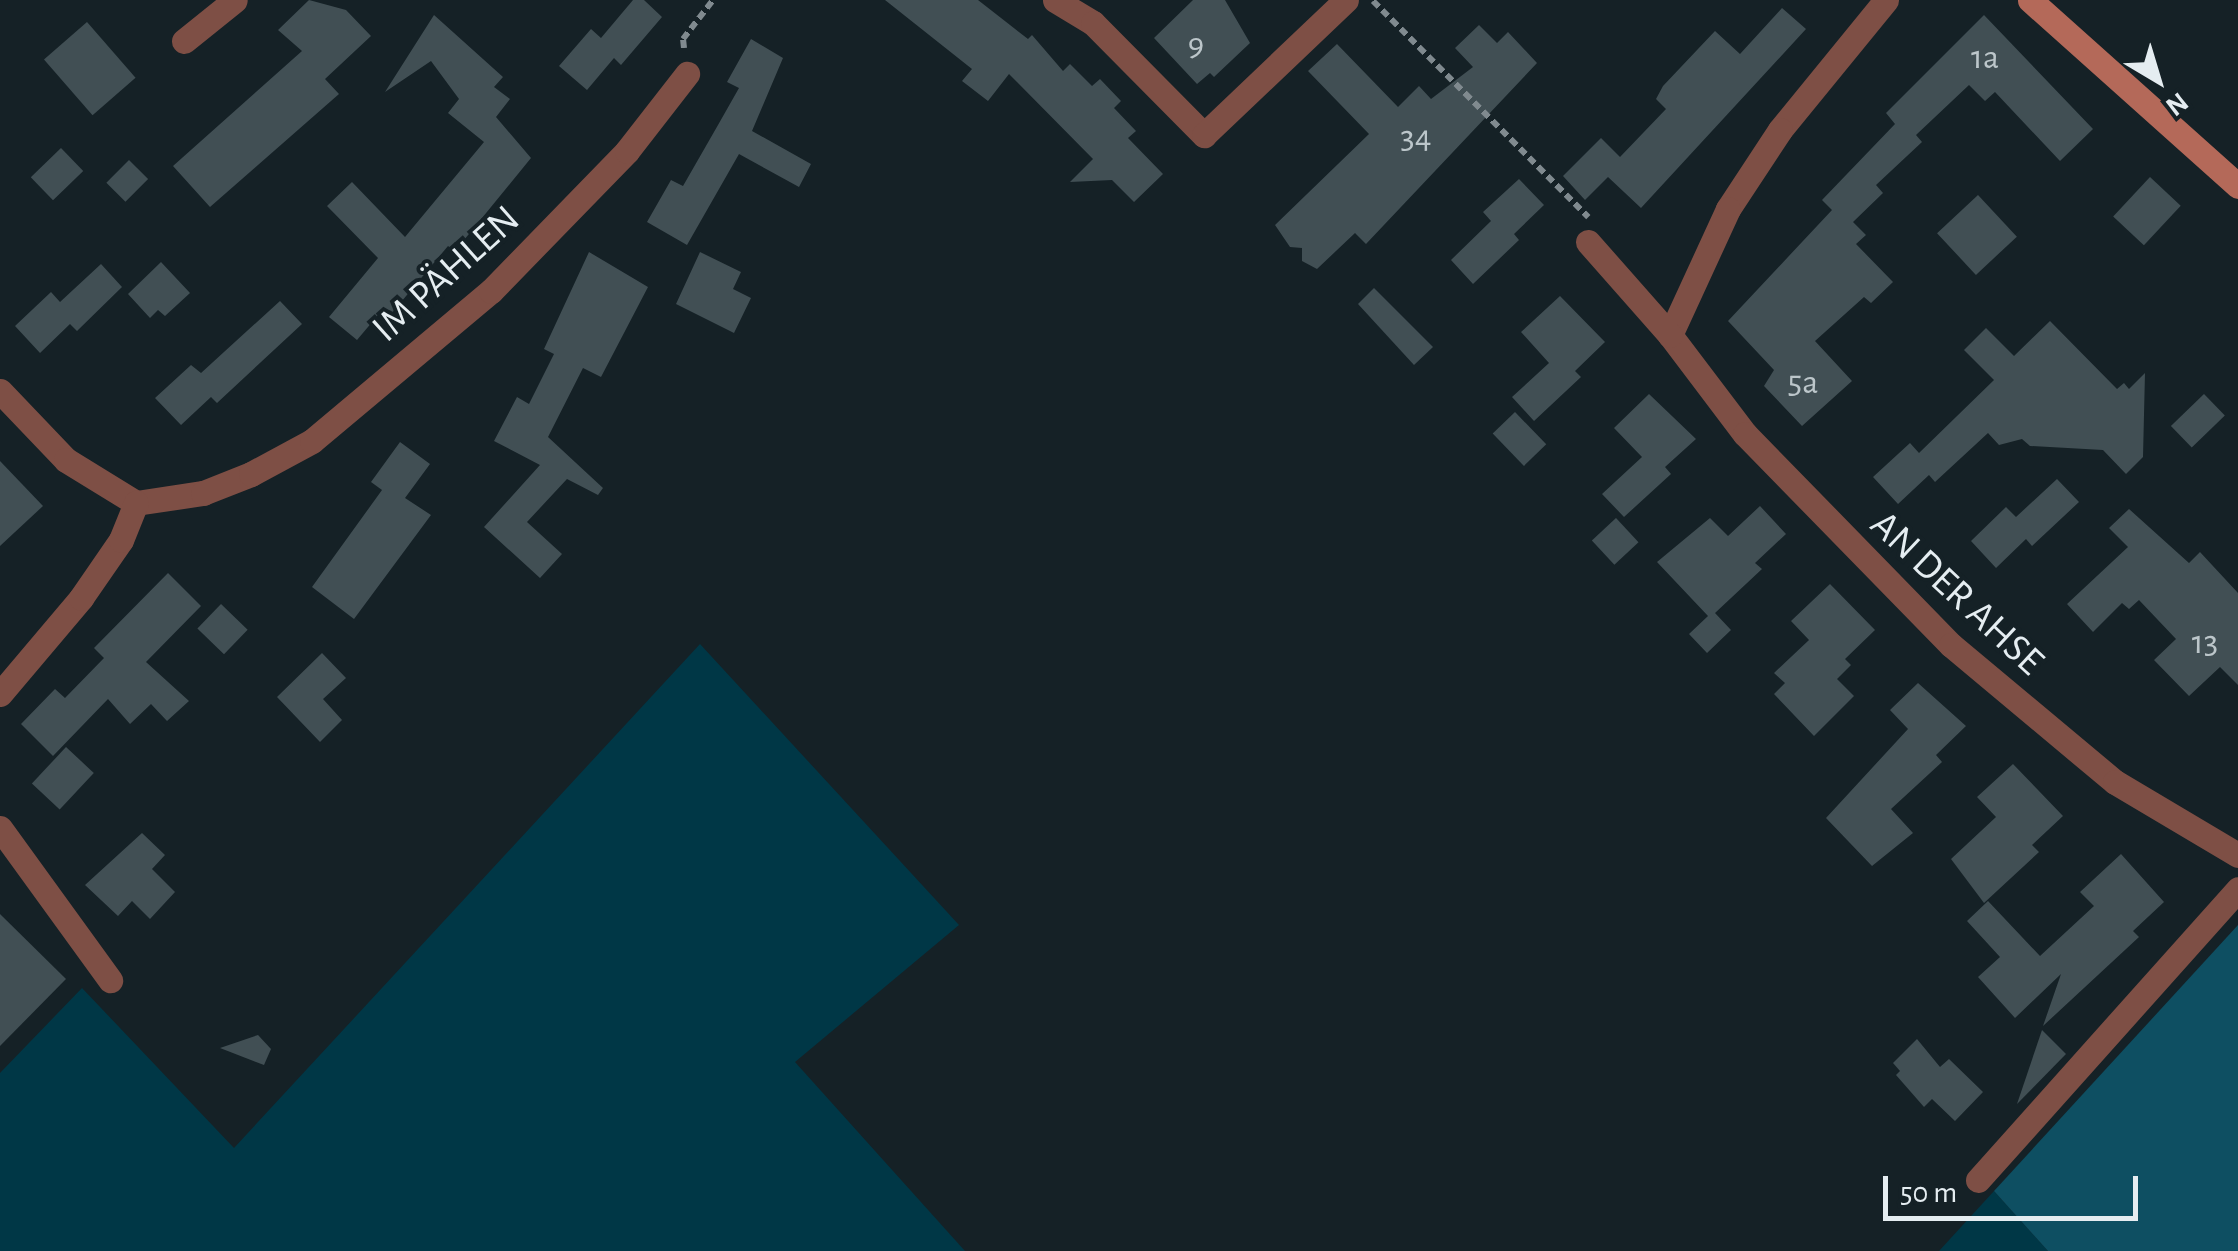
<!DOCTYPE html>
<html>
<head>
<meta charset="utf-8">
<style>
  body { margin:0 }
  #map { position:relative; width:2238px; height:1251px; overflow:hidden; background:#152126; font-family:"Alegreya Sans",sans-serif }
  div>[style] { position:absolute }
  .green>* { inset:0; background:#003746 }
  .forest>* { inset:0; background:#0e4f62 }
  .building>* { inset:0; background:#414f54; transform-origin:0 0 }
  .path>* { height:6px; margin-top:-3px; transform-origin:0; background:repeating-linear-gradient(90deg,#808a8f 0 8px,transparent 0 13px) }
  .street>* { height:25px; margin:-12.5px; padding:0 12.5px; transform-origin:12.5px; border-radius:12.5px; background:#7e4f45 }
  .secondary>* { height:25px; margin:-12.5px; padding:0 12.5px; transform-origin:12.5px; border-radius:12.5px; background:#b46959 }
  span { translate:-50% -50%; white-space:nowrap; text-align:center; line-height:1.15; -webkit-text-stroke:8px #152126; paint-order:stroke }
  .number-label { font-size:35px; color:#bcc6ca }
  .number-label span { -webkit-text-stroke-width:0 }
  .street-label { font-size:40px; color:#e5edf1 }
  .north { position:absolute; left:2108px; top:30px; width:100px; height:100px; -webkit-text-stroke:8px #152126; paint-order:stroke; rotate:142deg; font-size:28px; font-weight:700; line-height:40px; text-align:center; color:#e5edf1 }
  .north::after { content:''; display:block; margin:auto; width:35px; height:45px; background:#e5edf1; clip-path:polygon(50% 0,100% 100%,50% 72%,0 100%) }
  .scale { position:absolute; left:1883px; top:1176px; width:255px; height:45px; box-sizing:border-box; border:5px solid #e5edf1; border-top:0; padding-left:12px; font-size:30px; line-height:35px; white-space:nowrap; color:#e5edf1; -webkit-text-stroke:8px #152126; paint-order:stroke }
</style>
</head>
<body>
<div id="map">
  <div class="green">
    <i style="clip-path:polygon(700px 644px,959px 925px,795px 1062px,965px 1251px,0 1251px,0 1073px,82px 988px,234px 1148px)"></i>
    <i style="clip-path:polygon(1994px 1191px,2048px 1251px,1939px 1251px)"></i>
  </div>
  <div class="forest">
    <i style="clip-path:polygon(2238px 925px,2238px 1251px,2048px 1251px,1994px 1191px)"></i>
  </div>
  <div class="building">
    <i style="clip-path:polygon(309px 0,346px 10px,371px 36px,325px 79px,339px 94px,210px 207px,173px 166px,302px 51px,278px 30px)"></i>
    <i style="clip-path:polygon(633px 0,644px 0,662px 17px,621px 65px,614px 58px,587px 90px,559px 66px,591px 29px,601px 38px)"></i>
    <i style="clip-path:polygon(885px 0,978px 0,1028px 39px,1032px 35px,1063px 71px,1070px 64px,1092px 86px,1100px 79px,1121px 101px,1114px 108px,1136px 131px,1128px 138px,1163px 174px,1134px 202px,1112px 180px,1070px 182px,1093px 159px,1009px 74px,988px 101px,962px 81px,972px 69px)"></i>
    <i style="clip-path:polygon(1193px 0,1225px 0,1250px 43px,1214px 77px,1210px 73px,1197px 84px,1154px 38px)"></i>
    <i style="clip-path:polygon(1782px 8px,1806px 29px,1641px 208px,1608px 177px,1585px 200px,1563px 176px,1601px 138px,1620px 157px,1666px 109px,1656px 99px,1663px 86px,1715px 31px,1740px 54px)"></i>
    <i style="clip-path:polygon(434px 15px,503px 77px,494px 87px,510px 99px,496px 117px,531px 158px,455px 251px,448px 246px,391px 314px,384px 308px,357px 340px,329px 317px,378px 258px,327px 206px,352px 182px,405px 237px,484px 142px,448px 113px,459px 99px,431px 61px,385px 92px)"></i>
    <i style="clip-path:polygon(1984px 15px,2093px 129px,2060px 161px,1995px 92px,1985px 101px,1969px 85px,1916px 135px,1922px 142px,1876px 185px,1883px 193px,1853px 222px,1866px 235px,1856px 244px,1893px 282px,1871px 303px,1864px 297px,1815px 341px,1852px 381px,1802px 426px,1764px 386px,1774px 370px,1728px 321px,1832px 210px,1822px 200px,1895px 124px,1886px 113px)"></i>
    <i style="left:87px;top:22px;width:74px;height:57px;rotate:49deg"></i>
    <i style="clip-path:polygon(1479px 25px,1497px 43px,1508px 32px,1537px 63px,1366px 244px,1355px 233px,1317px 269px,1302px 261px,1302px 248px,1290px 247px,1275px 225px,1369px 134px,1308px 71px,1337px 44px,1398px 107px,1419px 86px,1431px 99px,1473px 67px,1455px 48px)"></i>
    <i style="clip-path:polygon(751px 39px,783px 58px,752px 131px,811px 164px,799px 187px,739px 154px,687px 245px,647px 222px,671px 180px,683px 186px,718px 125px,739px 88px,727px 82px)"></i>
    <i style="left:61px;top:148px;width:32px;height:42px;rotate:46deg"></i>
    <i style="left:129px;top:160px;width:27px;height:32px;rotate:45deg"></i>
    <i style="left:2150px;top:177px;width:42px;height:54px;rotate:43deg"></i>
    <i style="clip-path:polygon(1519px 179px,1544px 205px,1514px 234px,1519px 240px,1473px 284px,1451px 260px,1491px 221px,1483px 212px)"></i>
    <i style="left:1978px;top:195px;width:57px;height:56px;rotate:47deg"></i>
    <i style="clip-path:polygon(589px 252px,648px 287px,601px 377px,583px 368px,548px 437px,603px 488px,598px 495px,567px 479px,527px 522px,562px 554px,540px 578px,484px 527px,540px 465px,494px 441px,517px 397px,529px 404px,554px 354px,544px 349px)"></i>
    <i style="clip-path:polygon(700px 252px,741px 272px,733px 289px,751px 298px,734px 333px,676px 304px)"></i>
    <i style="clip-path:polygon(161px 262px,190px 293px,165px 316px,158px 310px,150px 318px,128px 294px)"></i>
    <i style="clip-path:polygon(101px 264px,122px 287px,77px 331px,70px 324px,40px 353px,15px 326px,51px 292px,60px 302px)"></i>
    <i style="clip-path:polygon(1374px 288px,1433px 347px,1414px 365px,1358px 304px)"></i>
    <i style="clip-path:polygon(1560px 296px,1605px 342px,1575px 371px,1581px 377px,1534px 421px,1512px 397px,1549px 363px,1521px 332px)"></i>
    <i style="clip-path:polygon(280px 301px,302px 324px,217px 403px,211px 397px,181px 425px,155px 398px,191px 365px,201px 373px)"></i>
    <i style="clip-path:polygon(2050px 321px,2117px 389px,2124px 383px,2129px 389px,2145px 373px,2143px 457px,2126px 474px,2103px 450px,2030px 446px,2022px 439px,1999px 445px,1988px 433px,1935px 482px,1929px 475px,1898px 504px,1873px 477px,1910px 443px,1919px 453px,1994px 380px,1964px 350px,1986px 328px,2014px 356px)"></i>
    <i style="clip-path:polygon(1649px 394px,1696px 439px,1665px 467px,1671px 474px,1624px 517px,1602px 494px,1642px 457px,1614px 428px)"></i>
    <i style="left:2204px;top:394px;width:30px;height:46px;rotate:46deg"></i>
    <i style="left:1515px;top:412px;width:45px;height:31px;rotate:46deg"></i>
    <i style="clip-path:polygon(400px 442px,430px 464px,405px 498px,431px 515px,354px 619px,312px 587px,382px 490px,371px 482px)"></i>
    <i style="clip-path:polygon(0 461px,43px 506px,0 546px)"></i>
    <i style="clip-path:polygon(2057px 479px,2079px 502px,2032px 546px,2026px 539px,1996px 568px,1971px 541px,2006px 507px,2016px 517px)"></i>
    <i style="clip-path:polygon(1760px 506px,1786px 534px,1755px 563px,1762px 569px,1715px 613px,1731px 630px,1707px 653px,1689px 634px,1708px 616px,1657px 562px,1710px 518px,1728px 536px)"></i>
    <i style="clip-path:polygon(2129px 509px,2189px 563px,2200px 552px,2238px 593px,2238px 685px,2220px 667px,2189px 696px,2154px 660px,2176px 639px,2139px 600px,2129px 609px,2122px 603px,2093px 632px,2067px 604px,2128px 547px,2109px 528px)"></i>
    <i style="left:1616px;top:518px;width:33px;height:33px;rotate:47deg"></i>
    <i style="clip-path:polygon(168px 573px,201px 606px,146px 662px,189px 701px,167px 721px,151px 704px,130px 724px,108px 699px,53px 756px,21px 724px,55px 689px,65px 698px,104px 658px,94px 648px)"></i>
    <i style="clip-path:polygon(1830px 584px,1875px 630px,1845px 659px,1851px 665px,1837px 679px,1854px 696px,1814px 736px,1774px 694px,1785px 683px,1774px 673px,1809px 640px,1791px 621px)"></i>
    <i style="left:221px;top:604px;width:37px;height:34px;rotate:44deg"></i>
    <i style="clip-path:polygon(322px 653px,346px 678px,323px 699px,342px 720px,320px 742px,277px 697px)"></i>
    <i style="clip-path:polygon(1918px 683px,1966px 726px,1936px 755px,1942px 762px,1891px 809px,1913px 833px,1872px 866px,1826px 818px,1908px 729px,1890px 710px)"></i>
    <i style="left:66px;top:747px;width:38px;height:50px;rotate:43deg"></i>
    <i style="clip-path:polygon(2013px 764px,2063px 816px,2032px 845px,2039px 852px,1984px 903px,1951px 859px,1996px 817px,1977px 797px)"></i>
    <i style="clip-path:polygon(142px 833px,165px 855px,152px 869px,175px 892px,150px 919px,132px 901px,118px 916px,85px 885px)"></i>
    <i style="clip-path:polygon(2121px 854px,2164px 902px,2133px 931px,2139px 937px,2043px 1026px,2061px 974px,2015px 1018px,1978px 977px,2000px 957px,1967px 921px,1988px 901px,2040px 956px,2094px 906px,2080px 892px)"></i>
    <i style="clip-path:polygon(0 914px,66px 979px,0 1046px)"></i>
    <i style="clip-path:polygon(2042px 1030px,2066px 1054px,2017px 1104px)"></i>
    <i style="clip-path:polygon(258px 1035px,271px 1049px,264px 1065px,220px 1048px)"></i>
    <i style="clip-path:polygon(1917px 1039px,1940px 1067px,1949px 1059px,1983px 1092px,1955px 1121px,1932px 1099px,1924px 1107px,1896px 1075px,1900px 1071px,1893px 1063px)"></i>
  </div>
  <div class="path">
    <i style="left:1373px;top:1px;width:305px;rotate:45.1deg"></i>
    <i style="left:684px;top:48px;width:9px;rotate:-96deg"></i>
    <i style="left:683px;top:39px;width:49px;rotate:-52.4deg"></i>
  </div>
  <div class="street">
    <i style="left:1055px;top:0;width:44px;rotate:31.2deg"></i>
    <i style="left:1093px;top:23px;width:158px;rotate:45.3deg"></i>
    <i style="left:1204px;top:135px;width:196px;rotate:-43.6deg"></i>
    <i style="left:1886px;top:0;width:168px;rotate:129.2deg"></i>
    <i style="left:1780px;top:130px;width:95px;rotate:123.4deg"></i>
    <i style="left:1728px;top:209px;width:139px;rotate:114.7deg"></i>
    <i style="left:1670px;top:335px;width:124px;rotate:52.9deg"></i>
    <i style="left:1745px;top:434px;width:295px;rotate:45.7deg"></i>
    <i style="left:1951px;top:645px;width:214px;rotate:39.9deg"></i>
    <i style="left:2115px;top:782px;width:143px;rotate:30.7deg"></i>
    <i style="left:184px;top:41px;width:65px;rotate:-38.8deg"></i>
    <i style="left:1588px;top:242px;width:124px;rotate:48.6deg"></i>
    <i style="left:0;top:391px;width:95px;rotate:46.3deg"></i>
    <i style="left:66px;top:460px;width:82px;rotate:31.6deg"></i>
    <i style="left:136px;top:503px;width:68px;rotate:-8.5deg"></i>
    <i style="left:203px;top:493px;width:52px;rotate:-21.6deg"></i>
    <i style="left:251px;top:474px;width:69px;rotate:-28.4deg"></i>
    <i style="left:312px;top:441px;width:234px;rotate:-40deg"></i>
    <i style="left:491px;top:291px;width:195px;rotate:-45.8deg"></i>
    <i style="left:627px;top:151px;width:98px;rotate:-52.1deg"></i>
    <i style="left:0;top:694px;width:126px;rotate:-49.8deg"></i>
    <i style="left:81px;top:598px;width:70px;rotate:-55.4deg"></i>
    <i style="left:121px;top:540px;width:40px;rotate:-68deg"></i>
    <i style="left:0;top:828px;width:188px;rotate:54.1deg"></i>
    <i style="left:1978px;top:1180px;width:390px;rotate:-48.2deg"></i>
  </div>
  <div class="secondary">
    <i style="left:2030px;top:0;width:279px;rotate:41.8deg"></i>
  </div>
  <div class="number-label">
    <span style="left:1196px;top:45px">9</span>
    <span style="left:1985px;top:58px">1a</span>
    <span style="left:1416px;top:138px">34</span>
    <span style="left:1803px;top:383px">5a</span>
    <span style="left:2205px;top:643px">13</span>
  </div>
  <div class="street-label">
    <span style="left:446px;top:274px;rotate:-42deg">IM PÄHLEN</span>
    <span style="left:1957px;top:593px;rotate:43deg">AN DER AHSE</span>
  </div>
  <div class="north">N</div>
  <div class="scale">50 m</div>
</div>
</body>
</html>
